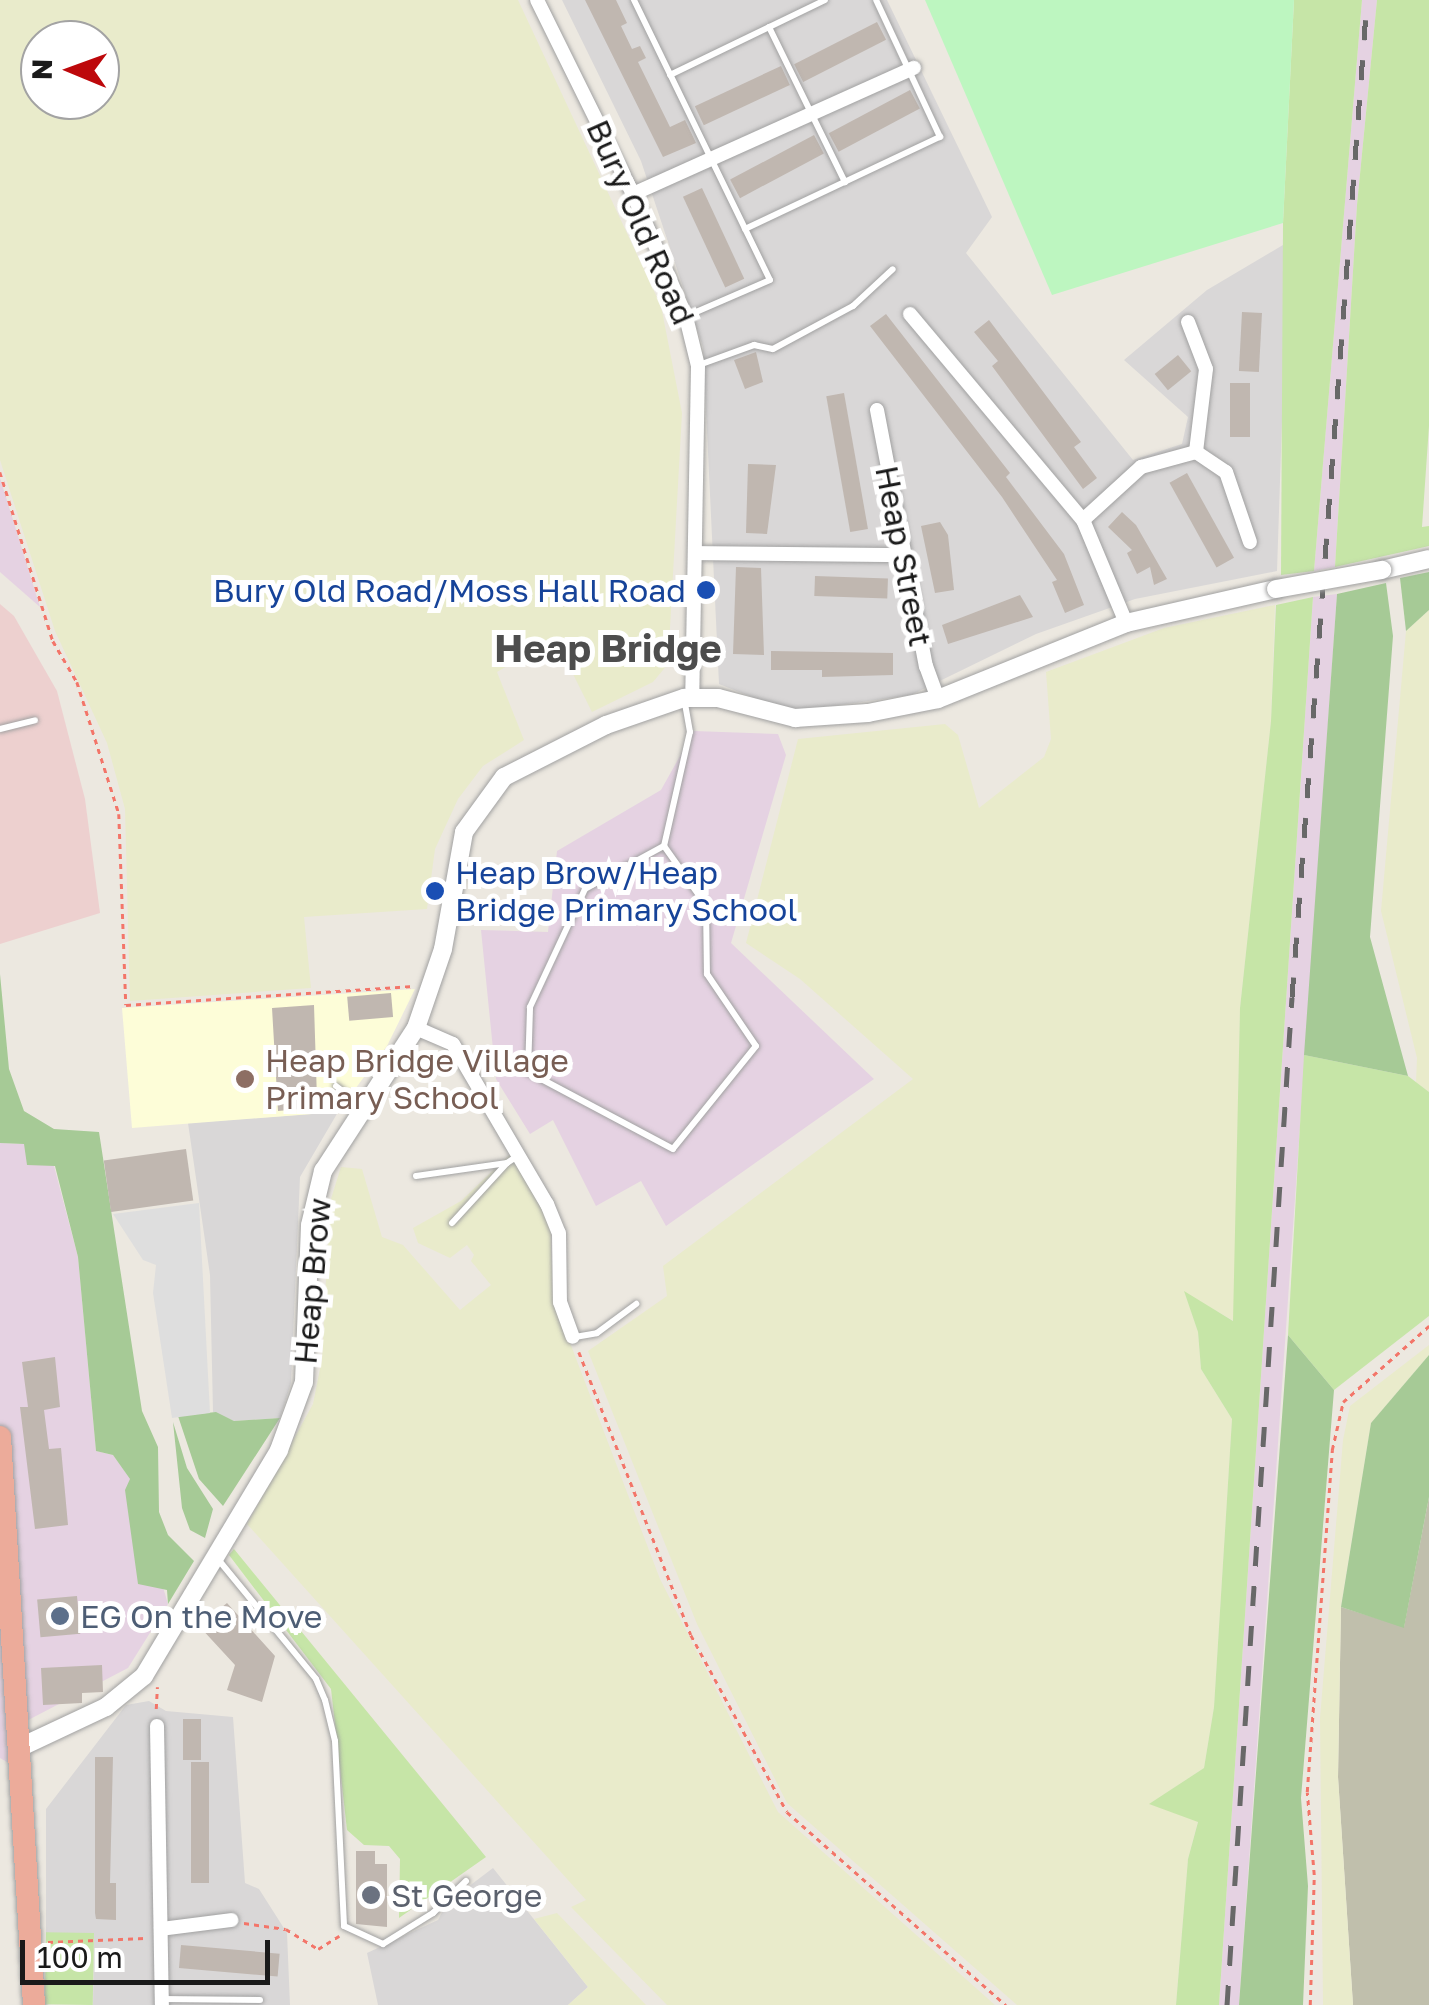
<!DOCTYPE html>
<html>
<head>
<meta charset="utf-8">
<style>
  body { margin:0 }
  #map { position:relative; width:1429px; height:2005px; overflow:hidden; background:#ece8e0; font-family:"Golos Text",sans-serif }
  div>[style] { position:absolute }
  .residential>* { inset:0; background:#d9d7d7 }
  .commercial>* { inset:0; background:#edd0cf }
  .industrial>* { inset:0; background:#e5d2e2 }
  .education>* { inset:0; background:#fdfdd8 }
  .construction>* { inset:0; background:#c0bfac }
  .farmland>* { inset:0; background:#e9ebcb }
  .grass>* { inset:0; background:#c6e5a7; transform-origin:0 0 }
  .forest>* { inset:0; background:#a6ca96 }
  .park>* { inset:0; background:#bdf6c0 }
  .parking>* { inset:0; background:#dedede }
  .building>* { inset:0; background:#c0b7b0; transform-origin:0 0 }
  .path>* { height:2.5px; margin-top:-1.25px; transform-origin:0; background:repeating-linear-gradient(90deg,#f37569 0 5px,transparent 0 10px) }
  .roads { filter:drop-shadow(0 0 2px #a1a1a1) drop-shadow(0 0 2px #a1a1a1) }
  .service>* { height:6px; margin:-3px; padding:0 3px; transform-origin:3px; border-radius:3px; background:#fff }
  .minor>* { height:14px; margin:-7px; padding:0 7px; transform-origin:7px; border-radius:7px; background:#fff }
  .tertiary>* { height:18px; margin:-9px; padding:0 9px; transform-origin:9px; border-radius:9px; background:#fff }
  .trunk>* { height:22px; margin:-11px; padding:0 11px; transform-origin:11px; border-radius:11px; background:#ecab9a }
  .rail>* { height:5px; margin-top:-2.5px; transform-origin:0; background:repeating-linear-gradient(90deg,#686868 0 20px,transparent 0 40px) }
  .bridges { filter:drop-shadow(0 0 2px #a1a1a1) drop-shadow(0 0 2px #a1a1a1) }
  .tertiary-bridge>* { height:18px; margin:-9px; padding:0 9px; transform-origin:9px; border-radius:9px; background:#fff }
  .dots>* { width:28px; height:28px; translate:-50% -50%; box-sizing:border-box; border:5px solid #fff; border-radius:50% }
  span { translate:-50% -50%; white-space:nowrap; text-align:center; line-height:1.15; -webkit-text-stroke:10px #fff; paint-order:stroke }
  .street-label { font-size:32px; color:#1a1a1a }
  .transit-label { font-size:32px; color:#164399 }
  .right { translate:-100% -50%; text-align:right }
  .left { translate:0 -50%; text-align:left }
  .education-label { font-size:32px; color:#785e54 }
  .service-label { font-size:32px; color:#4e5e75 }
  .worship-label { font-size:32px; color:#5b616d }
  .quarter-label { font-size:38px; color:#4d4d4d; font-weight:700 }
  .north { position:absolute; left:20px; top:20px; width:100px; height:100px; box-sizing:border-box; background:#fff; border:2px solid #a3a3a3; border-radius:50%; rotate:271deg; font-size:28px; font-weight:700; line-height:40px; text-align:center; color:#1a1a1a }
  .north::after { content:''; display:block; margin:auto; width:35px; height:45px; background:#bd080b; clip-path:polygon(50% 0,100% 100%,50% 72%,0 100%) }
  .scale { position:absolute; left:20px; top:1940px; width:250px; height:45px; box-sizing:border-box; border:5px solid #1a1a1a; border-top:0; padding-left:12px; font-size:30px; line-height:35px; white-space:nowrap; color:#1a1a1a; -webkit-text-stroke:8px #fff; paint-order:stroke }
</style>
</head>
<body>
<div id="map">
  <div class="residential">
    <i style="clip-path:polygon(562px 0,887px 0,992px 217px,966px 253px,1133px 460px,1182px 444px,1188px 417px,1124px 360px,1207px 290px,1288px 242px,1277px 571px,1135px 599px,1036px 634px,911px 695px,790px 712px,719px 684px,703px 347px,641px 161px)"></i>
    <i style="clip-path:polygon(338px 1112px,300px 1177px,291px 1383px,280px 1418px,234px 1421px,213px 1412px,210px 1275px,188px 1123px)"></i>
    <i style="clip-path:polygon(149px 1701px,166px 1711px,233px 1717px,245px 1883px,259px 1889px,287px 1933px,290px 2005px,93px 2005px,94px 1934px,46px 1935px,46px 1809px,126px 1705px)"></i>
    <i style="clip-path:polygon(493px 1868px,588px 1987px,568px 2005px,378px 2005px,367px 1953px,438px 1920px,447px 1903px)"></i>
  </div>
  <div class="commercial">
    <i style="clip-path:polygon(0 604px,14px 616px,57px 691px,85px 799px,100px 913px,0 944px)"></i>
  </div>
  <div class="industrial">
    <i style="clip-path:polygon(1362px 0,1377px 0,1357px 205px,1335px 567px,1314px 571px)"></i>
    <i style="clip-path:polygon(0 478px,5px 494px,40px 607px,0 572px)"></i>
    <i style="clip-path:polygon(1337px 594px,1239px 2005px,1219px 2005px,1313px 597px)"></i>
    <i style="clip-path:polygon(694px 731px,778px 734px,786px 755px,731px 943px,874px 1079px,666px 1226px,641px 1181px,596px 1206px,553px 1120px,530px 1134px,496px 1079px,481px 930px,548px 932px,557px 851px,661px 790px)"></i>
    <i style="clip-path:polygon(0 1143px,24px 1144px,54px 1166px,78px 1257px,96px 1451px,113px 1455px,131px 1480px,168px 1604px,128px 1668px,11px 1729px,12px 1765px,0 1758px)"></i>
  </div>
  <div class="education">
    <i style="clip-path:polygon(415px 989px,387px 1046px,338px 1112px,132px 1128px,122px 1008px)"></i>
  </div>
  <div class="construction">
    <i style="clip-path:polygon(1429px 1497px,1429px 2005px,1353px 2005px,1338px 1777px,1341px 1607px,1404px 1627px)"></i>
  </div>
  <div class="farmland">
    <i style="clip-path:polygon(evenodd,0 0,518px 0,661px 306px,682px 413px,668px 664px,653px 682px,592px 712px,573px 674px,545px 643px,497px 672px,524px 740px,483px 766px,458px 799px,435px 849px,427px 909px,304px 917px,311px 988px,130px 1001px,125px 809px,107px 743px,55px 631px,0 460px,0 0,40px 40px,100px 40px,100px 100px,40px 100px,40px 40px)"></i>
    <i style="clip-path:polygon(1275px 605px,1271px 721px,1240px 1008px,1234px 1321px,1185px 1293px,1198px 1332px,1201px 1369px,1232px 1419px,1214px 1707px,1204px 1768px,1150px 1804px,1198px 1821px,1188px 1859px,1176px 2005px,1017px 2005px,787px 1803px,697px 1624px,588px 1351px,667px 1296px,663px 1266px,913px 1079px,800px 979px,746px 943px,798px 739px,945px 724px,958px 735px,979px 808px,1044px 757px,1051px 739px,1046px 672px,1164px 628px)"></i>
    <i style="clip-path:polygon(1429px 610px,1429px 1092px,1416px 1082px,1417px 1058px,1381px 911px,1406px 631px)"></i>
    <i style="clip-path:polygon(511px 1153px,550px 1223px,553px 1298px,660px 1579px,778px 1812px,995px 2005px,667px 2005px,571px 1907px,586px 1900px,247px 1524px,313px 1404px,322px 1359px,330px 1202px,341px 1167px,362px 1169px,382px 1237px,403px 1245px,460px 1310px,491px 1285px,471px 1261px,474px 1255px,467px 1245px,450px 1258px,418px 1243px,413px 1228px,461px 1201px)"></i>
    <i style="clip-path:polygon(1429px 1345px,1429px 1355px,1371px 1423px,1341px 1606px,1338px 1777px,1353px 2005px,1323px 2005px,1320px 1718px,1343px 1440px,1350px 1406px)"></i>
    <i style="clip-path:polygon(557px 1913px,646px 2005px,568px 2005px,588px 1987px,534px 1919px)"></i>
  </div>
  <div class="grass">
    <i style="clip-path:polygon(1294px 0,1362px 0,1314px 571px,1281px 575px,1283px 223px)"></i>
    <i style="clip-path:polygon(1377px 0,1429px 0,1429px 426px,1422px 527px,1429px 526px,1429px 546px,1335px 567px,1357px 205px)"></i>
    <i style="clip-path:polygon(1313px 597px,1219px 2005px,1176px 2005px,1188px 1859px,1198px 1822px,1149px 1804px,1204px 1768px,1214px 1707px,1232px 1419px,1201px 1369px,1198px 1332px,1184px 1291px,1233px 1321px,1240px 1008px,1271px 721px,1276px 605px)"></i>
    <i style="clip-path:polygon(1304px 1055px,1408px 1076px,1429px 1092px,1429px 1316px,1334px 1390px,1288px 1335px)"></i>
    <i style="clip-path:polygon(234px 1549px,486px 1857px,399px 1918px,400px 1859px,389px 1846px,364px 1845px,347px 1830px,331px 1689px,229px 1555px)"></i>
    <i style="left:94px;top:1933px;width:72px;height:48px;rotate:91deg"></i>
  </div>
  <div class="forest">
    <i style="clip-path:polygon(1429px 572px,1429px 610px,1406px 631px,1400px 578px)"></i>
    <i style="clip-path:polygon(1386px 583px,1393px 636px,1370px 937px,1408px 1076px,1304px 1055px,1337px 594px)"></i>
    <i style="clip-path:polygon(0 974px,9px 1069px,24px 1111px,54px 1129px,99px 1132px,142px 1411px,158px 1447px,159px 1512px,168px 1535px,194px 1561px,168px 1604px,167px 1590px,138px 1584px,125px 1490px,130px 1479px,113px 1455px,96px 1451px,78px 1257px,55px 1166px,27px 1165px,24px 1144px,0 1143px)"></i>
    <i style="clip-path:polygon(1288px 1335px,1334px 1390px,1301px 1798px,1308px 1886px,1303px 2005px,1239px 2005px)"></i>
    <i style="clip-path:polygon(1429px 1355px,1429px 1497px,1404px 1628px,1341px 1607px,1371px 1423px)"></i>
    <i style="clip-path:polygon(216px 1412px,234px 1421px,280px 1418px,223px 1506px,199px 1479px,178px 1416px)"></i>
    <i style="clip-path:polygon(173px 1422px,187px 1468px,213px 1509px,205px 1538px,190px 1530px,182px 1508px)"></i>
  </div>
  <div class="park">
    <i style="clip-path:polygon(925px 0,1294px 0,1283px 223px,1052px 295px)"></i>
  </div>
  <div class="parking">
    <i style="clip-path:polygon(199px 1203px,210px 1413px,172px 1418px,153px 1293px,156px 1265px,143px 1260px,113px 1214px)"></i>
  </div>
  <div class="building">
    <i style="clip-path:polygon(585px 0,616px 0,627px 23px,621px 26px,632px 49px,640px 46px,646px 58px,638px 62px,670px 127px,685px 120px,696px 143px,663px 157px)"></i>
    <i style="left:877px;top:22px;width:20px;height:93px;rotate:63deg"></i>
    <i style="left:781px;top:66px;width:21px;height:95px;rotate:65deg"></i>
    <i style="left:910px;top:90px;width:21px;height:92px;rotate:62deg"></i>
    <i style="left:814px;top:135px;width:21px;height:95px;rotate:62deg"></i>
    <i style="left:702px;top:188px;width:100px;height:21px;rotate:65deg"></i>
    <i style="left:1242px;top:312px;width:20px;height:59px;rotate:3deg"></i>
    <i style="clip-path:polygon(886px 314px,1010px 473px,1006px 477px,1064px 554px,1084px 605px,1065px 613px,1052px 582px,1057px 580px,1002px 497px,870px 326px)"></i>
    <i style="clip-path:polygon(989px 320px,1081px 442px,1074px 447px,1097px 478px,1083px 489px,992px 366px,998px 361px,974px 332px)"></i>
    <i style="clip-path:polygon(756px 352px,763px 382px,745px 389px,734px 360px)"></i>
    <i style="left:1178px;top:355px;width:21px;height:30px;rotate:51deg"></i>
    <i style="left:1230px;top:383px;width:20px;height:54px"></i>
    <i style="left:844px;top:393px;width:138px;height:18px;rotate:80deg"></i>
    <i style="clip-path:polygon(748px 464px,776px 465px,767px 534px,746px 533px)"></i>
    <i style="left:1187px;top:473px;width:97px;height:20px;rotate:61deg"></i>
    <i style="clip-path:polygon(1122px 512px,1136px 525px,1167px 579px,1154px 585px,1150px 567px,1137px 574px,1127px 553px,1132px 550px,1108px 527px)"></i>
    <i style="clip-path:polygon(940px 522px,948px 535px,954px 590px,935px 593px,921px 526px)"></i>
    <i style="clip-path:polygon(736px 567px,761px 568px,764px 655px,733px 654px)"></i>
    <i style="left:815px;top:576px;width:73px;height:20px;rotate:2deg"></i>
    <i style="clip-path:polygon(1020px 595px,1033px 617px,948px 644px,942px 625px)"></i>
    <i style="clip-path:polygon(771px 651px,893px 653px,893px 675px,822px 677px,822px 670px,771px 670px)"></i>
    <i style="left:391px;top:993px;width:24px;height:44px;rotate:85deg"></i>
    <i style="clip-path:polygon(314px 1005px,317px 1099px,300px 1100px,300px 1109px,278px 1111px,272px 1008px)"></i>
    <i style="left:186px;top:1149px;width:52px;height:83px;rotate:82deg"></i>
    <i style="clip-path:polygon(55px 1357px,60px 1407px,44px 1410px,49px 1449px,61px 1448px,68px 1525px,35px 1529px,20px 1407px,28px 1407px,22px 1362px)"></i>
    <i style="left:77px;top:1596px;width:38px;height:40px;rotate:85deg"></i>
    <i style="clip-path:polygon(227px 1603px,275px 1656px,262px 1702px,227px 1690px,235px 1665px,199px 1626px)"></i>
    <i style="clip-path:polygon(102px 1665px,103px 1692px,82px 1693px,82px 1703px,43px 1705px,41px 1668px)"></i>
    <i style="left:183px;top:1719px;width:18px;height:41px"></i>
    <i style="clip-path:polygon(95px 1757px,113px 1757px,110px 1883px,116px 1883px,116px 1920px,96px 1919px,95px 1913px)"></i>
    <i style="left:191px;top:1762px;width:18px;height:121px"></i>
    <i style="clip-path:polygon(356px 1851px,375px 1851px,375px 1864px,387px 1864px,387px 1927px,356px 1924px)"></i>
    <i style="left:181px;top:1945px;width:99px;height:23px;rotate:5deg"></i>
  </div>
  <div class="path">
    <i style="left:0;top:472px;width:177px;rotate:72.6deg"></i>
    <i style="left:53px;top:641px;width:48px;rotate:59.7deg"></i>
    <i style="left:77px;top:682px;width:139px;rotate:72.3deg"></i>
    <i style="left:119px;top:814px;width:191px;rotate:87.9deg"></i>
    <i style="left:126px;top:1005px;width:288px;rotate:-3.8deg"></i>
    <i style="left:579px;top:1352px;width:304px;rotate:68.4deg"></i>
    <i style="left:691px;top:1635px;width:201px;rotate:61.5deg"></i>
    <i style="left:787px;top:1812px;width:292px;rotate:41.4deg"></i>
    <i style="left:156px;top:1709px;width:22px;rotate:-87deg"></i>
    <i style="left:244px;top:1923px;width:42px;rotate:8.1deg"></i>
    <i style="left:286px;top:1929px;width:38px;rotate:32deg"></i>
    <i style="left:318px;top:1949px;width:25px;rotate:-32deg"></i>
    <i style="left:48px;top:1942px;width:97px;rotate:-2.4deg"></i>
    <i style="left:1310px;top:2005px;width:130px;rotate:-88.2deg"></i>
    <i style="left:1314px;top:1875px;width:83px;rotate:-94.8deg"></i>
    <i style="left:1307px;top:1792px;width:343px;rotate:-85.8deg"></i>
    <i style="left:1332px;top:1450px;width:49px;rotate:-77.1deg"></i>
    <i style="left:1343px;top:1402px;width:115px;rotate:-41.5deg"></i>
  </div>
  <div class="roads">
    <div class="service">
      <i style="left:634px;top:0;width:311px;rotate:64.1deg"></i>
      <i style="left:770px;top:280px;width:90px;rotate:156.6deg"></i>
      <i style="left:769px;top:27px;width:173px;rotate:63.9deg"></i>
      <i style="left:670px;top:75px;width:172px;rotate:-25.8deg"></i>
      <i style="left:745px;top:229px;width:216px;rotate:-25.3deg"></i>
      <i style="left:940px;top:137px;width:151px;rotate:-115deg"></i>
      <i style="left:699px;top:365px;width:59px;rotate:-20deg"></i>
      <i style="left:754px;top:345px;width:19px;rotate:12deg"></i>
      <i style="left:773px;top:349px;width:91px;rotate:-28.3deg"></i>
      <i style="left:853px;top:306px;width:54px;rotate:-42.8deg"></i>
      <i style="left:0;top:729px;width:36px;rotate:-14deg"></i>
      <i style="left:664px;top:846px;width:72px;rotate:54.6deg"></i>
      <i style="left:706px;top:905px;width:69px;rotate:89.2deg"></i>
      <i style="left:707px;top:974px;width:87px;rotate:55.8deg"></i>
      <i style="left:756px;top:1046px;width:132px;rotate:128.9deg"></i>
      <i style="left:673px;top:1149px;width:164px;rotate:-152deg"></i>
      <i style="left:528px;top:1072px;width:65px;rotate:-88.2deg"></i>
      <i style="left:530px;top:1007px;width:130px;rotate:-65deg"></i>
      <i style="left:585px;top:889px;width:90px;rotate:-28.6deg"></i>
      <i style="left:664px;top:846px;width:117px;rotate:-77.2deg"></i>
      <i style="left:690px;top:732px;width:34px;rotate:-100deg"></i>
      <i style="left:336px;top:1086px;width:31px;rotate:38deg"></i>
      <i style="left:416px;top:1176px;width:92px;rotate:-8.1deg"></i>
      <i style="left:507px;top:1163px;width:14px;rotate:-34deg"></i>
      <i style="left:452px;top:1223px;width:80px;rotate:-47.5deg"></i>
      <i style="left:575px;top:1337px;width:22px;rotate:-10deg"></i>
      <i style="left:597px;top:1333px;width:49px;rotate:-36.6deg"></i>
      <i style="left:217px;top:1558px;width:156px;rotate:50.7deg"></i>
      <i style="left:316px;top:1679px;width:23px;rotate:67deg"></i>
      <i style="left:325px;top:1700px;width:42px;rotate:76.3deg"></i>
      <i style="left:335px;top:1741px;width:185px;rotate:87.2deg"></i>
      <i style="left:344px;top:1926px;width:43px;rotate:24.8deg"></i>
      <i style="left:383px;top:1944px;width:59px;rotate:-31.8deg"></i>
      <i style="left:433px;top:1913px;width:46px;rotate:-44.1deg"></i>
      <i style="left:164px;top:1999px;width:96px;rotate:0.6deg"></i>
    </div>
    <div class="minor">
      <i style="left:537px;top:0;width:216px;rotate:63.7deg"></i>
      <i style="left:633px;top:194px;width:134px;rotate:66.7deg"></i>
      <i style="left:686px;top:317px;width:50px;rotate:76.2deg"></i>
      <i style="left:698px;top:366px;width:330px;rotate:91deg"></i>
      <i style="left:633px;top:194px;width:308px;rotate:-24.2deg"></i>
      <i style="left:910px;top:314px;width:269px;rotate:50deg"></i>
      <i style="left:1083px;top:520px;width:112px;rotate:67.3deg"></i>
      <i style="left:1188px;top:322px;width:50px;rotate:69deg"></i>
      <i style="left:1206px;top:369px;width:84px;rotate:96.9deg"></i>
      <i style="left:877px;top:410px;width:261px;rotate:79.2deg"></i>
      <i style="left:926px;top:666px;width:35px;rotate:70deg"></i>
      <i style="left:1083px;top:520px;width:79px;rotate:-42.4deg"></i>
      <i style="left:1141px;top:467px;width:57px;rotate:-15.3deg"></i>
      <i style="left:1196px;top:452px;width:36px;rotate:34deg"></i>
      <i style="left:1226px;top:472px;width:74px;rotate:71.1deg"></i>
      <i style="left:695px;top:553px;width:208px;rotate:0.6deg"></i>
      <i style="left:416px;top:1028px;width:40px;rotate:23.4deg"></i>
      <i style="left:453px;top:1044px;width:186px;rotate:59.6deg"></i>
      <i style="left:547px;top:1204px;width:31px;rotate:68deg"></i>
      <i style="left:559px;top:1233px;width:69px;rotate:89.2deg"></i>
      <i style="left:560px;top:1302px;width:37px;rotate:70deg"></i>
      <i style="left:157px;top:1726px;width:279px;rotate:89deg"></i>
      <i style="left:161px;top:1929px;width:71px;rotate:-7.3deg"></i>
    </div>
    <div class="tertiary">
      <i style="left:1382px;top:570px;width:48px;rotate:-13.2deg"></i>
      <i style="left:23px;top:1746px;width:92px;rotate:-25.2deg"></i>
      <i style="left:106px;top:1707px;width:49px;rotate:-39.2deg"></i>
      <i style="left:144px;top:1676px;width:263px;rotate:-59.1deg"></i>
      <i style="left:279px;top:1450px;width:72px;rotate:-69.8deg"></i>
      <i style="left:304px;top:1382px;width:157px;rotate:-87.8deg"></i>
      <i style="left:310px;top:1225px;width:56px;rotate:-76.5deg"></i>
      <i style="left:323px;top:1171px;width:171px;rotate:-57deg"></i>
      <i style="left:416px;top:1028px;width:83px;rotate:-71.1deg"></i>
      <i style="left:443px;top:949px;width:119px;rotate:-79.8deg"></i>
      <i style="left:464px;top:832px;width:68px;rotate:-54deg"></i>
      <i style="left:504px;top:777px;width:114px;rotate:-27deg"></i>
      <i style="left:606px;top:725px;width:83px;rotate:-19.1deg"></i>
      <i style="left:684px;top:698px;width:34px"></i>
      <i style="left:718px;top:698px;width:80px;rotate:14.6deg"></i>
      <i style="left:795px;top:718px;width:73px;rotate:-3.9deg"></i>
      <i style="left:868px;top:713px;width:71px;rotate:-11.3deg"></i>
      <i style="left:938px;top:699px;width:203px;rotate:-22deg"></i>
      <i style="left:1126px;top:623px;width:154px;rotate:-12.8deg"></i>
    </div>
    <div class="trunk">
      <i style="left:0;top:1437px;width:569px;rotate:86.57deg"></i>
    </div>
  </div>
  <div class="rail">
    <i style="left:1227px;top:2005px;width:1010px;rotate:-86.31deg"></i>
    <i style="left:1292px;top:997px;width:1000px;rotate:-85.7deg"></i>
  </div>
  <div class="bridges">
    <div class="tertiary-bridge">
      <i style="left:1276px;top:589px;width:108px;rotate:-10.2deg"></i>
    </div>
  </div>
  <div class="dots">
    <i style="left:706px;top:590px;background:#1a4fb4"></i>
    <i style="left:435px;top:891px;background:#1a4fb4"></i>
    <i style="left:245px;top:1079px;background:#8d6e63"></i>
    <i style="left:60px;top:1616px;background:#5c6f8a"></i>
    <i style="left:371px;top:1895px;background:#6b7280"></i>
  </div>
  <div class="street-label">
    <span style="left:641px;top:222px;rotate:66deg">Bury Old Road</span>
    <span style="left:904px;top:556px;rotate:79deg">Heap Street</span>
    <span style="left:312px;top:1281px;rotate:-85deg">Heap Brow</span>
  </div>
  <div class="transit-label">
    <span class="right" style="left:686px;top:590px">Bury Old Road/Moss Hall Road</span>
    <span class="left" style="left:455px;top:891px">Heap Brow/Heap<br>Bridge Primary School</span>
  </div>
  <div class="education-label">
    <span class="left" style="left:265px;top:1079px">Heap Bridge Village<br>Primary School</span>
  </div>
  <div class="service-label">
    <span class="left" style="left:80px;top:1616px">EG On the Move</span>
  </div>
  <div class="worship-label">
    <span class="left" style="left:391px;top:1895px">St George</span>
  </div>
  <div class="quarter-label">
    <span style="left:608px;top:648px">Heap Bridge</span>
  </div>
  <div class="north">N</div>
  <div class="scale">100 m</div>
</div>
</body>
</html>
